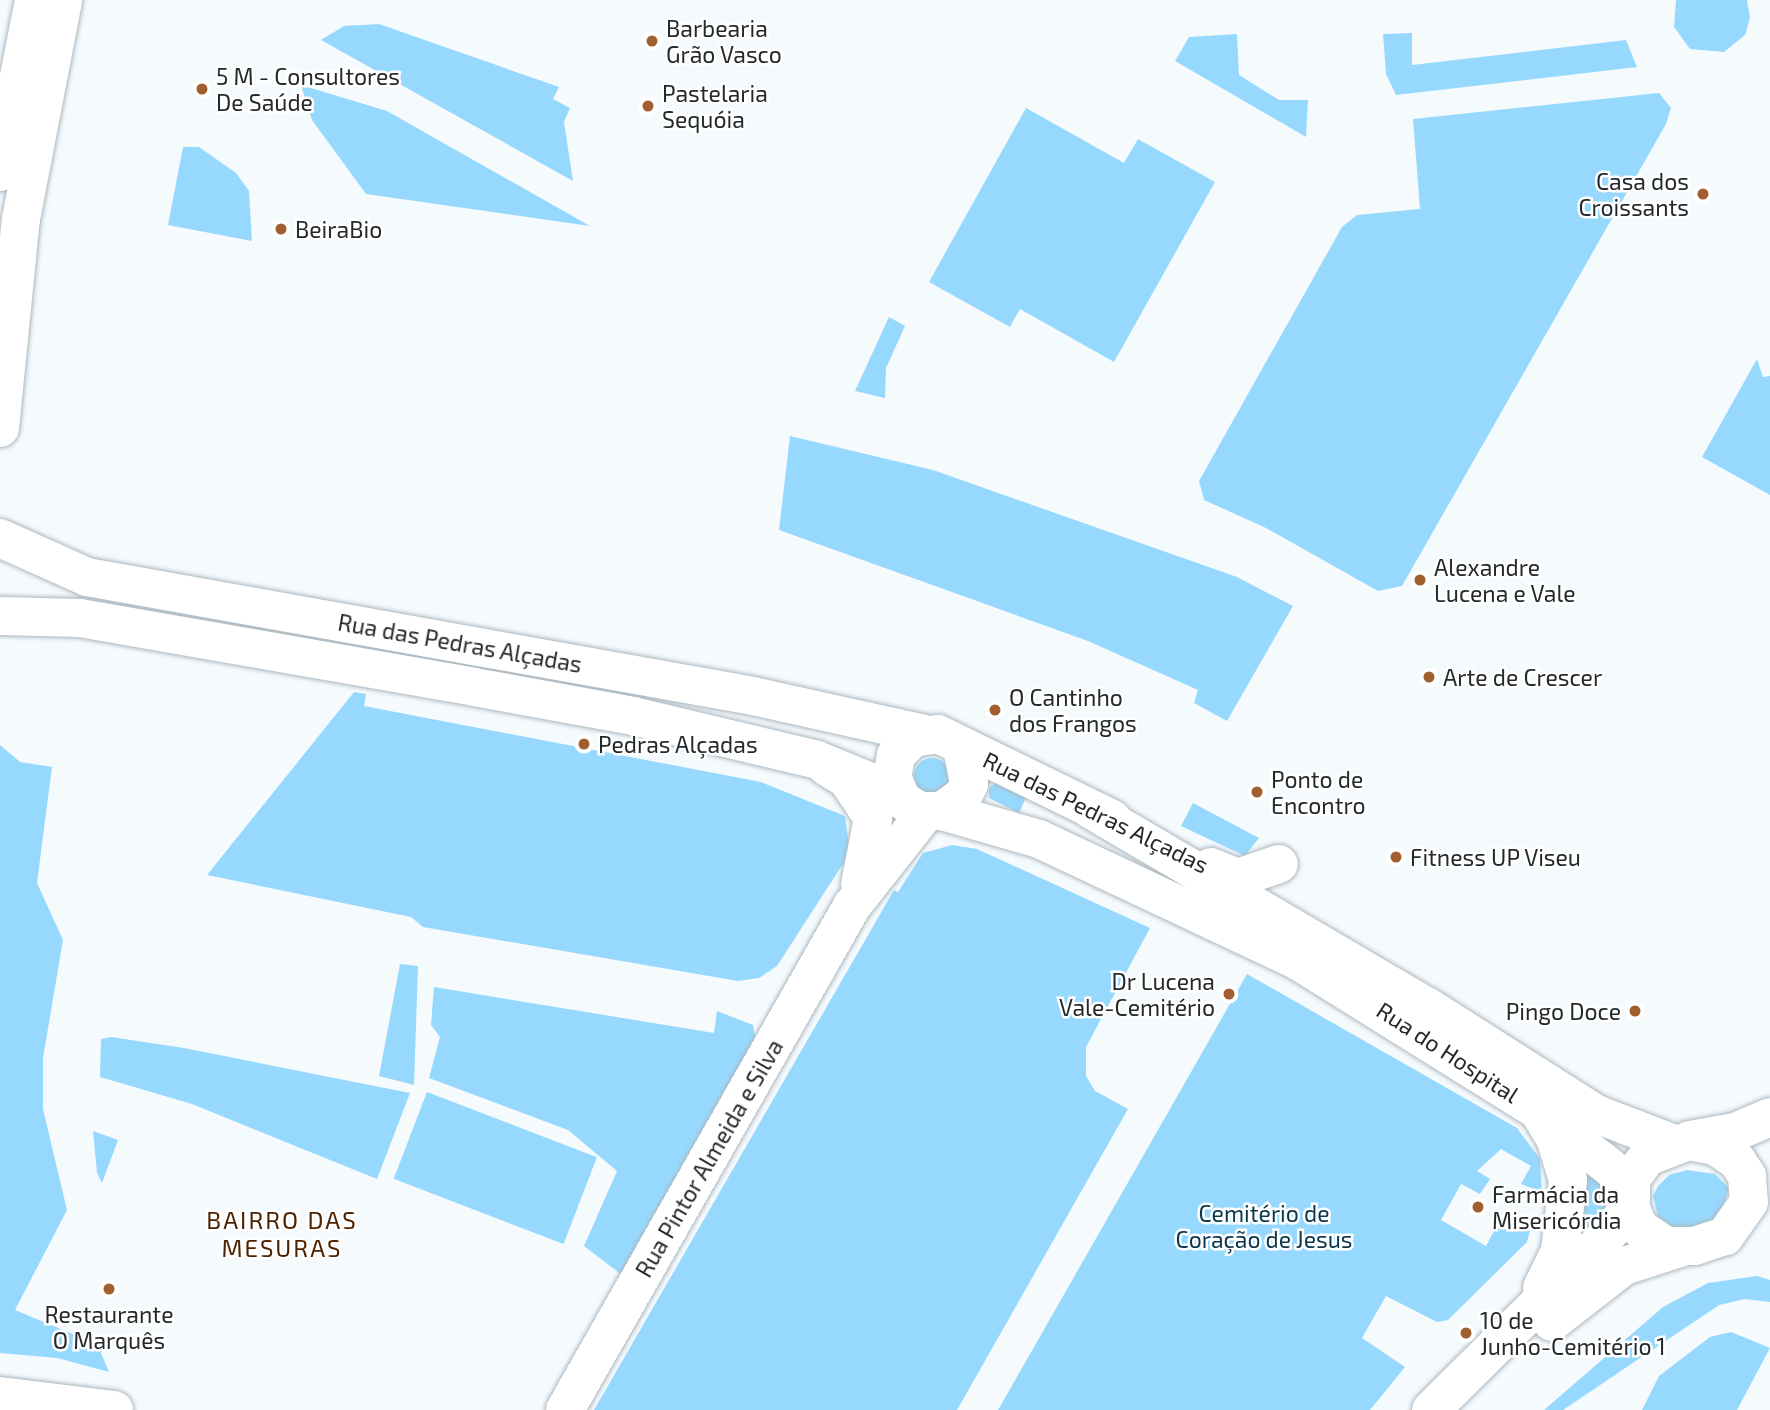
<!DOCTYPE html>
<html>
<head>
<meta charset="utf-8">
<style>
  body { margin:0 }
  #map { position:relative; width:1770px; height:1410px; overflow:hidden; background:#f5fafd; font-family:"Exo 2",sans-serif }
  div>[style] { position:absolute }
  .green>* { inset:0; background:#97d9fe; transform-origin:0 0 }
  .round { border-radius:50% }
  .roads { filter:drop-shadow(0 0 2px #acb8c0) drop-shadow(0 0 2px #acb8c0) }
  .minor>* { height:38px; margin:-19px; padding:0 19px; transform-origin:19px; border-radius:19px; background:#fff }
  .major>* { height:38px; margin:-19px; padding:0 19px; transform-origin:19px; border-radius:19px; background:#fff }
  .dots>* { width:19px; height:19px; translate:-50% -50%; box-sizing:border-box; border:4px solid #fff; border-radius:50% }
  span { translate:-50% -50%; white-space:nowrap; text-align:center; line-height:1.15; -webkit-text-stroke:5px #fff; paint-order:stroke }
  .poi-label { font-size:23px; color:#24292c }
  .left { translate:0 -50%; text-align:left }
  .right { translate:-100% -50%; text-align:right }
  .street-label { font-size:23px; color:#24292c }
  .park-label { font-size:23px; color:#0b374c }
  .neighbourhood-label { font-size:24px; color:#4e2200; letter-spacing:2px }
</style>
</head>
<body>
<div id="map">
  <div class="green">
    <i style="clip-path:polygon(1676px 0,1747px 0,1750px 18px,1745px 35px,1724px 52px,1690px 49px,1674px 27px)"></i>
    <i style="clip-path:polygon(379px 24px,559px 87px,553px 99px,570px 108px,564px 122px,573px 181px,321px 40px,344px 26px)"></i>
    <i style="clip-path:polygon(1412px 33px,1412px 65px,1626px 40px,1637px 67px,1396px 95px,1386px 74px,1383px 34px)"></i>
    <i style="clip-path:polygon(1237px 34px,1239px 75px,1279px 100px,1308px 100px,1306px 137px,1175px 61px,1189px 37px)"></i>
    <i style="clip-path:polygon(301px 85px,387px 111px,590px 226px,366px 194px,312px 120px)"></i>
    <i style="clip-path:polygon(1659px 93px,1671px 108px,1666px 124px,1402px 586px,1378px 591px,1266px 528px,1204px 500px,1199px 481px,1342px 227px,1357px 215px,1420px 209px,1413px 119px)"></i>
    <i style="clip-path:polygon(1026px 108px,1124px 163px,1138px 139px,1215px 182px,1114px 362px,1020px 309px,1010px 327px,929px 282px)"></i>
    <i style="clip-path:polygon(183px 147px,199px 147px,236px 173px,249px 191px,252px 241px,168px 225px)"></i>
    <i style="clip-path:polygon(889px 317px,905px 326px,886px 368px,885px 398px,855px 391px)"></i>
    <i style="clip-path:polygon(1757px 359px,1763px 377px,1770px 376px,1770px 495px,1702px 457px)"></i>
    <i style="clip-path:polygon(790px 436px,933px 470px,1237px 577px,1293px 606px,1227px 721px,1194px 703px,1198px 690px,1088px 641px,779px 530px)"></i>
    <i style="clip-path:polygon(354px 692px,366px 694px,364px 706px,761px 782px,845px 816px,850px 853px,777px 966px,759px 978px,738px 981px,423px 927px,411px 917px,207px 875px)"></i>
    <i style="clip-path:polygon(0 745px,20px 762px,52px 767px,37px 883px,63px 940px,43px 1058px,43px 1109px,67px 1210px,15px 1310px,104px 1347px,101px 1353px,109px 1372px,57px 1358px,0 1353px)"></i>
    <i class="round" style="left:914px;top:758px;width:36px;height:36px"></i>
    <i style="clip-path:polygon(999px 780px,1028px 793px,1019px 813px,989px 798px,989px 788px)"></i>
    <i style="clip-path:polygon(1193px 803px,1259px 838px,1245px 856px,1181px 826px)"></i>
    <i style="clip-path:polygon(952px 845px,977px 849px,1150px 928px,1086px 1047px,1086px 1076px,1095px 1091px,1128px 1109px,957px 1410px,594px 1410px,894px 890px,898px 892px,923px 853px)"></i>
    <i style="clip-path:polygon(400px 964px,418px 966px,414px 1085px,379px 1076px)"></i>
    <i style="clip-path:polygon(1247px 974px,1517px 1128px,1540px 1159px,1542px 1192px,1521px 1184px,1531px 1166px,1501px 1149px,1477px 1171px,1490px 1179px,1480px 1194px,1461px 1184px,1441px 1220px,1486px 1246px,1496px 1227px,1509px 1230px,1523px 1218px,1533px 1218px,1527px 1242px,1448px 1320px,1437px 1322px,1386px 1296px,1362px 1338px,1405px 1367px,1370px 1410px,998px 1410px)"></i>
    <i style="clip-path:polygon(434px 987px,714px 1033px,717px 1011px,753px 1025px,756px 1040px,622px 1275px,584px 1246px,617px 1171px,568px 1130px,429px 1078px,440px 1037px,431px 1025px)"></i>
    <i style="clip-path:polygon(111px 1037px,184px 1048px,410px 1093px,377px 1179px,192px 1104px,100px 1077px,101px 1039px)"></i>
    <i style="left:427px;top:1092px;width:182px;height:93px;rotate:21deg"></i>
    <i style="clip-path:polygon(93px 1131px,118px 1140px,102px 1183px,97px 1173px)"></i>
    <i style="clip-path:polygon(1576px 1159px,1603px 1183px,1612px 1201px,1578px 1243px,1585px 1204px)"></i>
    <i style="clip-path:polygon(1687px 1170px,1715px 1174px,1729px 1188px,1718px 1224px,1677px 1229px,1658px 1217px,1653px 1196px,1658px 1186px,1669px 1175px)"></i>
    <i style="clip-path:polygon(1757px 1276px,1770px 1280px,1770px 1302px,1745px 1299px,1719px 1305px,1563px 1410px,1544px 1410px,1663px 1307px,1708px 1283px)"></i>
    <i style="clip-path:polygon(1731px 1332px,1770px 1348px,1737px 1410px,1642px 1410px,1659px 1376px,1710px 1337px)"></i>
  </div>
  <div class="roads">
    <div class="minor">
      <i style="left:827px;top:767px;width:23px;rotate:31deg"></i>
      <i style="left:847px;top:779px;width:47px;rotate:56.3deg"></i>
      <i style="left:873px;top:818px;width:67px;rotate:101.1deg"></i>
      <i style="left:565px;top:1410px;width:580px;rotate:-60.34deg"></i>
      <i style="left:852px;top:906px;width:120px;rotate:-51.8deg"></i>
    </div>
    <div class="major">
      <i style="left:0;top:172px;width:175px;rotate:-78.8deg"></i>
      <i style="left:0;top:428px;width:210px;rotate:-84.3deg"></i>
      <i style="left:21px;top:219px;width:223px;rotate:-79.1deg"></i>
      <i style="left:0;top:538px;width:95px;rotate:24.1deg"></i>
      <i style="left:87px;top:577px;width:677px;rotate:10.13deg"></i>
      <i style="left:753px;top:696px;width:175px;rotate:12.5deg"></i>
      <i style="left:0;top:616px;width:80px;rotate:1.4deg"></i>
      <i style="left:80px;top:618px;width:400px;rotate:9.9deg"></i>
      <i style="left:474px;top:687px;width:162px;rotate:10.3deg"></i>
      <i style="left:633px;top:716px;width:189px;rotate:13.4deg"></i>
      <i style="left:817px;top:760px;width:61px;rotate:22.3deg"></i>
      <i style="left:873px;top:783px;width:55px;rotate:30.8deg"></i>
      <i style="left:920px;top:811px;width:22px"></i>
      <i style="left:942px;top:811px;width:101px;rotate:16.1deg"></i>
      <i style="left:1039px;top:839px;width:286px;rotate:25.2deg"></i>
      <i style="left:1298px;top:961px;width:280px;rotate:31.9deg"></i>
      <i style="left:1536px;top:1109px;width:121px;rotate:38.3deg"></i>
      <i style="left:902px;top:800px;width:24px;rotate:-114deg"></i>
      <i style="left:892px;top:778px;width:23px;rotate:-80deg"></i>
      <i style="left:896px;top:755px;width:24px;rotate:-45deg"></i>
      <i style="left:913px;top:738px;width:25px;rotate:-9deg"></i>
      <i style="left:938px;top:734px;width:194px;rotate:26deg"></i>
      <i style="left:1090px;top:809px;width:392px;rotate:30.4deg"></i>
      <i style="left:1428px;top:1007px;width:199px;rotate:32.5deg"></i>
      <i style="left:1596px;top:1114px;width:84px;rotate:21deg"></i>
      <i style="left:942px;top:811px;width:26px;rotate:-36deg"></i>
      <i style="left:963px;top:796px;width:13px;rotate:-63deg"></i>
      <i style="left:969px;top:784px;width:38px;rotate:-101deg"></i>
      <i style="left:1211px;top:867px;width:29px;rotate:22deg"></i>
      <i style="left:1238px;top:878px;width:43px;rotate:-18.9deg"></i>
      <i style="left:1541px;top:1115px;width:27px;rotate:59deg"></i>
      <i style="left:1555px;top:1138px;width:44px;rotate:72.8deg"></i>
      <i style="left:1568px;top:1180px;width:71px;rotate:96.4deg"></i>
      <i style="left:1560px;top:1251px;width:41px;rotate:115.9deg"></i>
      <i style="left:1690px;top:1140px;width:46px;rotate:-10.1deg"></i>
      <i style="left:1735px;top:1132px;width:38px;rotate:-23deg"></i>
      <i style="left:1688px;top:1141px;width:27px;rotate:10deg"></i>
      <i style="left:1715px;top:1146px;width:27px;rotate:34deg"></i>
      <i style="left:1737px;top:1161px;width:18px;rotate:56deg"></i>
      <i style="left:1747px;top:1176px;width:26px;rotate:86deg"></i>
      <i style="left:1749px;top:1202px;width:42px;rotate:125.2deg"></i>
      <i style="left:1725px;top:1236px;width:32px;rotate:162deg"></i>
      <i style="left:1695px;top:1246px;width:29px;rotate:180deg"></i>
      <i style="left:1666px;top:1246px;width:32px;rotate:-146deg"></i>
      <i style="left:1639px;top:1228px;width:22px;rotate:-112deg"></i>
      <i style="left:1631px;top:1208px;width:29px;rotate:-90deg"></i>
      <i style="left:1631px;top:1179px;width:27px;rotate:-54deg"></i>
      <i style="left:1647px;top:1157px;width:44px;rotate:-21.3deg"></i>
      <i style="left:1552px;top:1322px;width:91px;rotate:-37.9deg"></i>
      <i style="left:1624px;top:1266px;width:59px;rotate:-17.8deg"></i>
      <i style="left:0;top:1396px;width:115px;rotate:7deg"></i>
      <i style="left:1431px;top:1410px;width:242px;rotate:-44.7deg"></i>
      <i style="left:1603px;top:1240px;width:34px;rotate:-50deg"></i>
      <i style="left:1625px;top:1214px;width:17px;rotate:-73deg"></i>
    </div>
  </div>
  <div class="dots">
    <i style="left:652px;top:41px;background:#a15e2e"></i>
    <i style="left:202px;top:89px;background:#a15e2e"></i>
    <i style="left:648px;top:106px;background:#a15e2e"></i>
    <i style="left:1703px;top:194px;background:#a15e2e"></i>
    <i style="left:281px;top:229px;background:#a15e2e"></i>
    <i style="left:1420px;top:580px;background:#a15e2e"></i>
    <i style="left:1429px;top:677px;background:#a15e2e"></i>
    <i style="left:995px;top:710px;background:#a15e2e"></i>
    <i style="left:584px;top:744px;background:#a15e2e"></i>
    <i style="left:1257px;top:792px;background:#a15e2e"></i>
    <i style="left:1396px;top:857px;background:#a15e2e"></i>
    <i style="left:1229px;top:994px;background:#a15e2e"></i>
    <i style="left:1635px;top:1011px;background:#a15e2e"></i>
    <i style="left:1478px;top:1207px;background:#a15e2e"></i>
    <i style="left:109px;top:1289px;background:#a15e2e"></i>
    <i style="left:1466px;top:1333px;background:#a15e2e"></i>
  </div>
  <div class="poi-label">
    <span class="left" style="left:666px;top:41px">Barbearia<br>Grão Vasco</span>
    <span class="left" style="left:216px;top:89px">5 M - Consultores<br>De Saúde</span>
    <span class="left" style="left:662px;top:106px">Pastelaria<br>Sequóia</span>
    <span class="right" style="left:1689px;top:194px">Casa dos<br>Croissants</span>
    <span class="left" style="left:295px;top:229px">BeiraBio</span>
    <span class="left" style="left:1434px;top:580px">Alexandre<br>Lucena e Vale</span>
    <span class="left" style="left:1443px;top:677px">Arte de Crescer</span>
    <span class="left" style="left:1009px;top:710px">O Cantinho<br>dos Frangos</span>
    <span class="left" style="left:598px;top:744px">Pedras Alçadas</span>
    <span class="left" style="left:1271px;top:792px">Ponto de<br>Encontro</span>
    <span class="left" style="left:1410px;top:857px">Fitness UP Viseu</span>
    <span class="right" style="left:1215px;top:994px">Dr Lucena<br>Vale-Cemitério</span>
    <span class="right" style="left:1621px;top:1011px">Pingo Doce</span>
    <span class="left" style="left:1492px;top:1207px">Farmácia da<br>Misericórdia</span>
    <span style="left:109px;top:1327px">Restaurante<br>O Marquês</span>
    <span class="left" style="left:1480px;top:1333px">10 de<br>Junho-Cemitério 1</span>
  </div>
  <div class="street-label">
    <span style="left:460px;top:643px;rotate:10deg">Rua das Pedras Alçadas</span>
    <span style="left:1096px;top:812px;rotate:26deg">Rua das Pedras Alçadas</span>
    <span style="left:1448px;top:1052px;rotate:33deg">Rua do Hospital</span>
    <span style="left:709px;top:1158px;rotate:-60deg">Rua Pintor Almeida e Silva</span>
  </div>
  <div class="park-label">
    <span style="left:1264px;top:1226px">Cemitério de<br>Coração de Jesus</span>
  </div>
  <div class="neighbourhood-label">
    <span style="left:282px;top:1234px">BAIRRO DAS<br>MESURAS</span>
  </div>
</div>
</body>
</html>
